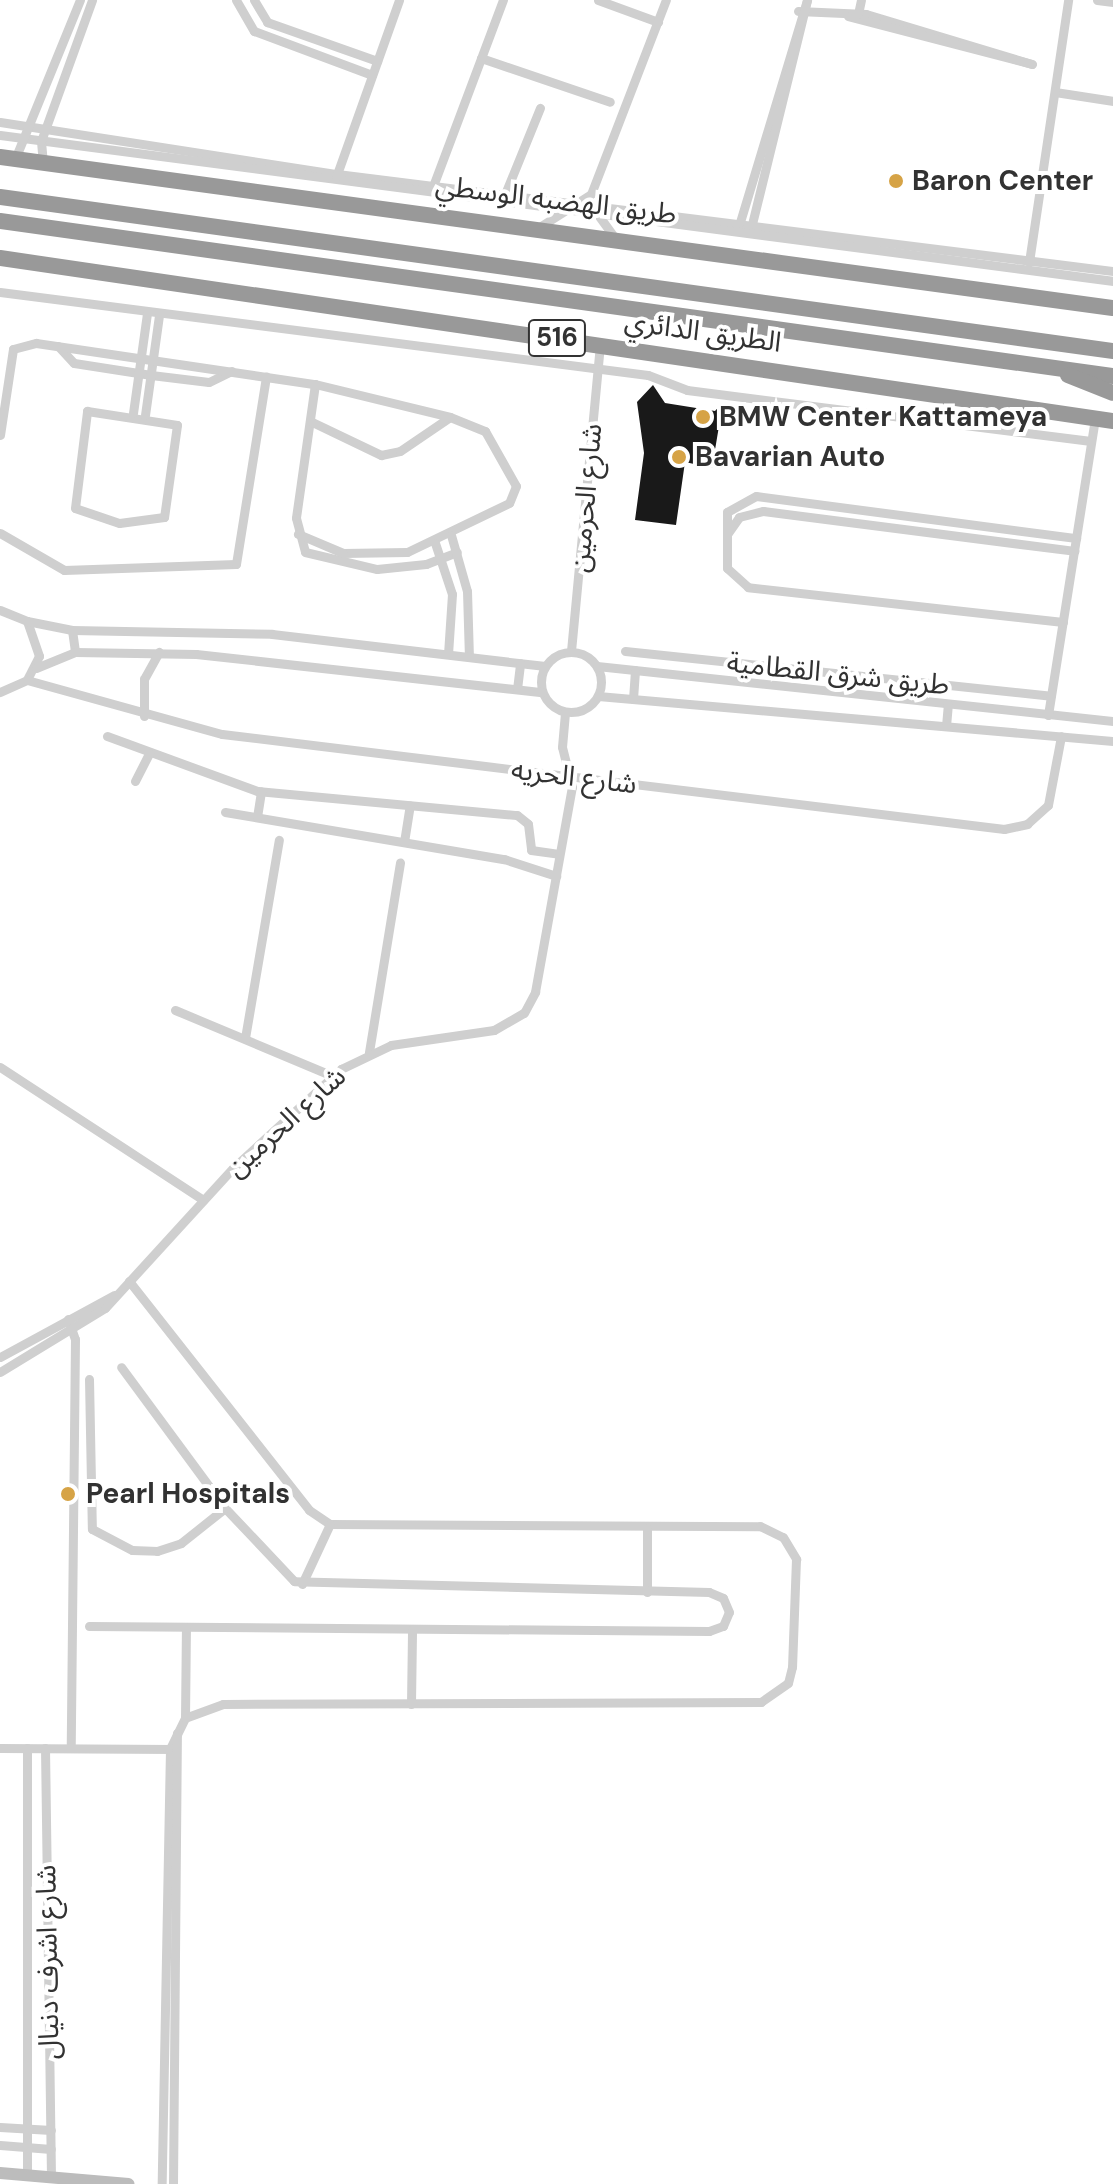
<!DOCTYPE html>
<html>
<head>
<meta charset="utf-8">
<style>
  body { margin:0 }
  #map { position:relative; width:1113px; height:2184px; overflow:hidden; background:#fff; font-family:"DM Sans","Noto Sans Arabic",sans-serif }
  div>[style] { position:absolute }
  .building>* { inset:0; background:#191919 }
  .street>* { height:9px; margin:-4.5px; padding:0 4.5px; transform-origin:4.5px; border-radius:4.5px; background:#cfcfcf }
  .street>.ring { margin:-4.5px; padding:0; box-sizing:content-box; background:none; border:9px solid #cfcfcf; border-radius:50% }
  .secondary>* { height:12px; margin:-6px; padding:0 6px; transform-origin:6px; border-radius:6px; background:#bcbcbc }
  .highway>* { height:16px; margin:-8px; padding:0 8px; transform-origin:8px; border-radius:8px; background:#999 }
  .dots>* { width:22px; height:22px; translate:-50% -50%; box-sizing:border-box; border:4px solid #fff; border-radius:50% }
  span { translate:-50% -50%; white-space:nowrap; text-align:center; line-height:1.15; -webkit-text-stroke:8px #fff; paint-order:stroke }
  .shield-label span { padding:2px 6px; background:#fff; border:2px solid; border-radius:6px; -webkit-text-stroke-width:0 }
  .shield-label { font-size:26px; color:#323232; font-weight:700 }
  .poi-label { font-size:28px; color:#323232; font-weight:700 }
  .left { translate:0 -50%; text-align:left }
  .street-label { font-size:28px; color:#323232 }
</style>
</head>
<body>
<div id="map">
  <div class="building">
    <i style="clip-path:polygon(653px 385px,665px 403px,715px 411px,723px 402px,712px 468px,685px 462px,676px 525px,635px 520px,644px 453px,637px 402px)"></i>
  </div>
  <div class="street">
    <i style="left:236px;top:0;width:36px;rotate:60deg"></i>
    <i style="left:254px;top:31px;width:126px;rotate:20.4deg"></i>
    <i style="left:254px;top:0;width:26px;rotate:59deg"></i>
    <i style="left:267px;top:22px;width:117px;rotate:19.5deg"></i>
    <i style="left:598px;top:0;width:64px;rotate:20.1deg"></i>
    <i style="left:1097px;top:0;width:16px;rotate:7deg"></i>
    <i style="left:798px;top:11px;width:68px;rotate:2.5deg"></i>
    <i style="left:866px;top:14px;width:173px;rotate:16.8deg"></i>
    <i style="left:1032px;top:64px;width:190px;rotate:-165.4deg"></i>
    <i style="left:858px;top:14px;width:14px;rotate:-78deg"></i>
    <i style="left:481px;top:58px;width:136px;rotate:18.8deg"></i>
    <i style="left:1055px;top:92px;width:59px;rotate:8.8deg"></i>
    <i style="left:0;top:122px;width:341px;rotate:8.8deg"></i>
    <i style="left:337px;top:174px;width:782px;rotate:7.13deg"></i>
    <i style="left:0;top:135px;width:1123px;rotate:7.47deg"></i>
    <i style="left:15px;top:159px;width:172px;rotate:-67.8deg"></i>
    <i style="left:43px;top:164px;width:23px;rotate:-95deg"></i>
    <i style="left:41px;top:141px;width:150px;rotate:-70.1deg"></i>
    <i style="left:336px;top:177px;width:188px;rotate:-70.4deg"></i>
    <i style="left:433px;top:186px;width:199px;rotate:-69.4deg"></i>
    <i style="left:505px;top:194px;width:93px;rotate:-67.9deg"></i>
    <i style="left:596px;top:212px;width:32px;rotate:54deg"></i>
    <i style="left:740px;top:222px;width:232px;rotate:-73.2deg"></i>
    <i style="left:752px;top:224px;width:231px;rotate:-76.2deg"></i>
    <i style="left:541px;top:226px;width:59px;rotate:-32.6deg"></i>
    <i style="left:591px;top:194px;width:208px;rotate:-68.9deg"></i>
    <i style="left:1029px;top:262px;width:265px;rotate:-81.5deg"></i>
    <i style="left:0;top:292px;width:653px;rotate:7.3deg"></i>
    <i style="left:648px;top:375px;width:42px;rotate:21deg"></i>
    <i style="left:687px;top:390px;width:407px;rotate:7.2deg"></i>
    <i style="left:58px;top:346px;width:23px;rotate:47deg"></i>
    <i style="left:74px;top:363px;width:78px;rotate:8.9deg"></i>
    <i style="left:151px;top:375px;width:58px;rotate:6.9deg"></i>
    <i style="left:209px;top:382px;width:25px;rotate:-26deg"></i>
    <i style="left:315px;top:384px;width:135px;rotate:98.1deg"></i>
    <i style="left:296px;top:518px;width:35px;rotate:75deg"></i>
    <i style="left:305px;top:552px;width:74px;rotate:13.3deg"></i>
    <i style="left:377px;top:569px;width:49px;rotate:-5.8deg"></i>
    <i style="left:426px;top:564px;width:33px;rotate:-21deg"></i>
    <i style="left:87px;top:411px;width:91px;rotate:8.8deg"></i>
    <i style="left:177px;top:425px;width:93px;rotate:98deg"></i>
    <i style="left:164px;top:517px;width:45px;rotate:172.4deg"></i>
    <i style="left:119px;top:523px;width:46px;rotate:-161.2deg"></i>
    <i style="left:75px;top:508px;width:98px;rotate:-82.9deg"></i>
    <i style="left:133px;top:413px;width:100px;rotate:-82deg"></i>
    <i style="left:145px;top:415px;width:100px;rotate:-82deg"></i>
    <i style="left:310px;top:421px;width:79px;rotate:25.6deg"></i>
    <i style="left:381px;top:455px;width:19px;rotate:-12deg"></i>
    <i style="left:400px;top:451px;width:60px;rotate:-34.2deg"></i>
    <i style="left:0;top:435px;width:87px;rotate:-81.4deg"></i>
    <i style="left:13px;top:349px;width:24px;rotate:-15deg"></i>
    <i style="left:36px;top:343px;width:282px;rotate:8.4deg"></i>
    <i style="left:315px;top:384px;width:139px;rotate:13.7deg"></i>
    <i style="left:450px;top:417px;width:38px;rotate:22deg"></i>
    <i style="left:485px;top:431px;width:63px;rotate:60.6deg"></i>
    <i style="left:516px;top:486px;width:18px;rotate:112deg"></i>
    <i style="left:509px;top:503px;width:113px;rotate:154.3deg"></i>
    <i style="left:407px;top:552px;width:64px;rotate:179.1deg"></i>
    <i style="left:343px;top:553px;width:49px;rotate:-157.1deg"></i>
    <i style="left:0;top:533px;width:74px;rotate:30deg"></i>
    <i style="left:64px;top:570px;width:172px;rotate:-2deg"></i>
    <i style="left:236px;top:564px;width:190px;rotate:-80.9deg"></i>
    <i style="left:728px;top:533px;width:19px;rotate:-55deg"></i>
    <i style="left:739px;top:517px;width:25px;rotate:-14deg"></i>
    <i style="left:763px;top:511px;width:314px;rotate:7.3deg"></i>
    <i style="left:451px;top:535px;width:58px;rotate:74.1deg"></i>
    <i style="left:467px;top:591px;width:66px;rotate:88.3deg"></i>
    <i style="left:435px;top:543px;width:54px;rotate:71.6deg"></i>
    <i style="left:452px;top:594px;width:60px;rotate:93.8deg"></i>
    <i style="left:0;top:610px;width:29px;rotate:22deg"></i>
    <i style="left:27px;top:621px;width:37px;rotate:71deg"></i>
    <i style="left:39px;top:656px;width:27px;rotate:117deg"></i>
    <i style="left:27px;top:680px;width:30px;rotate:156deg"></i>
    <i style="left:27px;top:621px;width:46px;rotate:11.3deg"></i>
    <i style="left:72px;top:630px;width:200px;rotate:1.1deg"></i>
    <i style="left:272px;top:634px;width:275px;rotate:6.7deg"></i>
    <i style="left:1063px;top:622px;width:317px;rotate:-173.7deg"></i>
    <i style="left:748px;top:587px;width:28px;rotate:-138deg"></i>
    <i style="left:727px;top:568px;width:56px;rotate:-90deg"></i>
    <i style="left:727px;top:512px;width:33px;rotate:-29deg"></i>
    <i style="left:756px;top:496px;width:323px;rotate:7.5deg"></i>
    <i style="left:72px;top:630px;width:22px;rotate:82deg"></i>
    <i style="left:571px;top:651px;width:308px;rotate:-84.6deg"></i>
    <i style="left:625px;top:651px;width:428px;rotate:6deg"></i>
    <i class="ring" style="left:541px;top:652px;width:51px;height:51px"></i>
    <i style="left:597px;top:666px;width:519px;rotate:6.08deg"></i>
    <i style="left:36px;top:668px;width:42px;rotate:-22.3deg"></i>
    <i style="left:75px;top:652px;width:121px;rotate:0.9deg"></i>
    <i style="left:196px;top:654px;width:348px;rotate:6.3deg"></i>
    <i style="left:27px;top:680px;width:202px;rotate:15.5deg"></i>
    <i style="left:222px;top:734px;width:788px;rotate:6.93deg"></i>
    <i style="left:1004px;top:829px;width:24px;rotate:-12deg"></i>
    <i style="left:1027px;top:824px;width:28px;rotate:-42deg"></i>
    <i style="left:1048px;top:805px;width:70px;rotate:-79.3deg"></i>
    <i style="left:517px;top:689px;width:26px;rotate:-83deg"></i>
    <i style="left:598px;top:696px;width:517px;rotate:4.99deg"></i>
    <i style="left:633px;top:699px;width:29px;rotate:-86deg"></i>
    <i style="left:1048px;top:715px;width:300px;rotate:-81deg"></i>
    <i style="left:144px;top:716px;width:37px;rotate:-90deg"></i>
    <i style="left:144px;top:679px;width:31px;rotate:-61deg"></i>
    <i style="left:946px;top:726px;width:22px;rotate:-85deg"></i>
    <i style="left:107px;top:736px;width:160px;rotate:20.1deg"></i>
    <i style="left:257px;top:791px;width:261px;rotate:5.3deg"></i>
    <i style="left:517px;top:815px;width:14px;rotate:39deg"></i>
    <i style="left:528px;top:824px;width:26px;rotate:83deg"></i>
    <i style="left:531px;top:850px;width:28px;rotate:8deg"></i>
    <i style="left:135px;top:781px;width:31px;rotate:-63deg"></i>
    <i style="left:225px;top:812px;width:283px;rotate:9.6deg"></i>
    <i style="left:504px;top:859px;width:55px;rotate:18.1deg"></i>
    <i style="left:257px;top:817px;width:26px;rotate:-81deg"></i>
    <i style="left:404px;top:842px;width:37px;rotate:-81deg"></i>
    <i style="left:175px;top:1010px;width:171px;rotate:22.7deg"></i>
    <i style="left:245px;top:1038px;width:201px;rotate:-80.3deg"></i>
    <i style="left:369px;top:1052px;width:192px;rotate:-80.7deg"></i>
    <i style="left:0;top:1067px;width:243px;rotate:33.2deg"></i>
    <i style="left:129px;top:1281px;width:291px;rotate:51.8deg"></i>
    <i style="left:309px;top:1510px;width:25px;rotate:34deg"></i>
    <i style="left:330px;top:1524px;width:430px;rotate:0.3deg"></i>
    <i style="left:760px;top:1526px;width:25px;rotate:26deg"></i>
    <i style="left:783px;top:1537px;width:26px;rotate:59deg"></i>
    <i style="left:796px;top:1559px;width:108px;rotate:92.1deg"></i>
    <i style="left:792px;top:1667px;width:16px;rotate:104deg"></i>
    <i style="left:788px;top:1683px;width:33px;rotate:145deg"></i>
    <i style="left:761px;top:1702px;width:538px;rotate:179.79deg"></i>
    <i style="left:223px;top:1704px;width:40px;rotate:159.8deg"></i>
    <i style="left:185px;top:1718px;width:34px;rotate:116deg"></i>
    <i style="left:170px;top:1749px;width:435px;rotate:91.1deg"></i>
    <i style="left:68px;top:1319px;width:21px;rotate:71deg"></i>
    <i style="left:75px;top:1339px;width:409px;rotate:90.6deg"></i>
    <i style="left:0;top:1357px;width:130px;rotate:-28.5deg"></i>
    <i style="left:0;top:1372px;width:123px;rotate:-31.4deg"></i>
    <i style="left:105px;top:1308px;width:190px;rotate:-47.6deg"></i>
    <i style="left:233px;top:1168px;width:147px;rotate:-42.5deg"></i>
    <i style="left:341px;top:1069px;width:55px;rotate:-25.6deg"></i>
    <i style="left:391px;top:1045px;width:104px;rotate:-8.3deg"></i>
    <i style="left:494px;top:1030px;width:34px;rotate:-30deg"></i>
    <i style="left:524px;top:1013px;width:24px;rotate:-62deg"></i>
    <i style="left:535px;top:992px;width:208px;rotate:-79.8deg"></i>
    <i style="left:572px;top:787px;width:41px;rotate:-104deg"></i>
    <i style="left:562px;top:747px;width:35px;rotate:-85deg"></i>
    <i style="left:89px;top:1379px;width:150px;rotate:88.9deg"></i>
    <i style="left:92px;top:1529px;width:45px;rotate:27.7deg"></i>
    <i style="left:132px;top:1550px;width:25px;rotate:2deg"></i>
    <i style="left:157px;top:1551px;width:25px;rotate:-18deg"></i>
    <i style="left:181px;top:1543px;width:56px;rotate:-38.5deg"></i>
    <i style="left:647px;top:1528px;width:64px;rotate:90deg"></i>
    <i style="left:302px;top:1584px;width:66px;rotate:-65deg"></i>
    <i style="left:89px;top:1626px;width:620px;rotate:0.46deg"></i>
    <i style="left:709px;top:1631px;width:15px;rotate:-20deg"></i>
    <i style="left:723px;top:1626px;width:15px;rotate:-67deg"></i>
    <i style="left:729px;top:1612px;width:15px;rotate:-113deg"></i>
    <i style="left:723px;top:1598px;width:15px;rotate:-157deg"></i>
    <i style="left:709px;top:1592px;width:415px;rotate:-178.5deg"></i>
    <i style="left:294px;top:1581px;width:100px;rotate:-133.4deg"></i>
    <i style="left:225px;top:1508px;width:175px;rotate:-126.4deg"></i>
    <i style="left:411px;top:1704px;width:74px;rotate:-89.2deg"></i>
    <i style="left:185px;top:1718px;width:91px;rotate:-89.4deg"></i>
    <i style="left:0;top:1748px;width:175px;rotate:0.3deg"></i>
    <i style="left:45px;top:1748px;width:428px;rotate:89.2deg"></i>
    <i style="left:0;top:2127px;width:51px;rotate:3.4deg"></i>
    <i style="left:0;top:2145px;width:51px;rotate:4.5deg"></i>
    <i style="left:27px;top:2175px;width:427px;rotate:-90deg"></i>
    <i style="left:173px;top:2184px;width:451px;rotate:-89.5deg"></i>
  </div>
  <div class="secondary">
    <i style="left:0;top:2173px;width:129px;rotate:4.9deg"></i>
  </div>
  <div class="highway">
    <i style="left:0;top:157px;width:1123px;rotate:7.73deg"></i>
    <i style="left:0;top:197px;width:1124px;rotate:7.88deg"></i>
    <i style="left:0;top:221px;width:1124px;rotate:7.93deg"></i>
    <i style="left:0;top:258px;width:1125px;rotate:8.33deg"></i>
    <i style="left:1068px;top:375px;width:48px;rotate:21.8deg"></i>
  </div>
  <div class="dots">
    <i style="left:896px;top:181px;background:#d6a346"></i>
    <i style="left:703px;top:417px;background:#d6a346"></i>
    <i style="left:679px;top:457px;background:#d6a346"></i>
    <i style="left:68px;top:1494px;background:#d6a346"></i>
  </div>
  <div class="shield-label">
    <span style="left:557px;top:338px">516</span>
  </div>
  <div class="poi-label">
    <span class="left" style="left:912px;top:181px">Baron Center</span>
    <span class="left" style="left:719px;top:417px">BMW Center Kattameya</span>
    <span class="left" style="left:695px;top:457px">Bavarian Auto</span>
    <span class="left" style="left:86px;top:1494px">Pearl Hospitals</span>
  </div>
  <div class="street-label">
    <span style="left:556px;top:200px;rotate:7deg">طريق الهضبه الوسطي</span>
    <span style="left:703px;top:332px;rotate:8deg">الطريق الدائري</span>
    <span style="left:586px;top:498px;rotate:-85deg">شارع الحرمين</span>
    <span style="left:838px;top:674px;rotate:6deg">طريق شرق القطامية</span>
    <span style="left:574px;top:777px;rotate:7deg">شارع الحريه</span>
    <span style="left:286px;top:1122px;rotate:-42deg">شارع الحرمين</span>
    <span style="left:48px;top:1962px;rotate:-91deg">شارع اشرف دنيال</span>
  </div>
</div>
</body>
</html>
